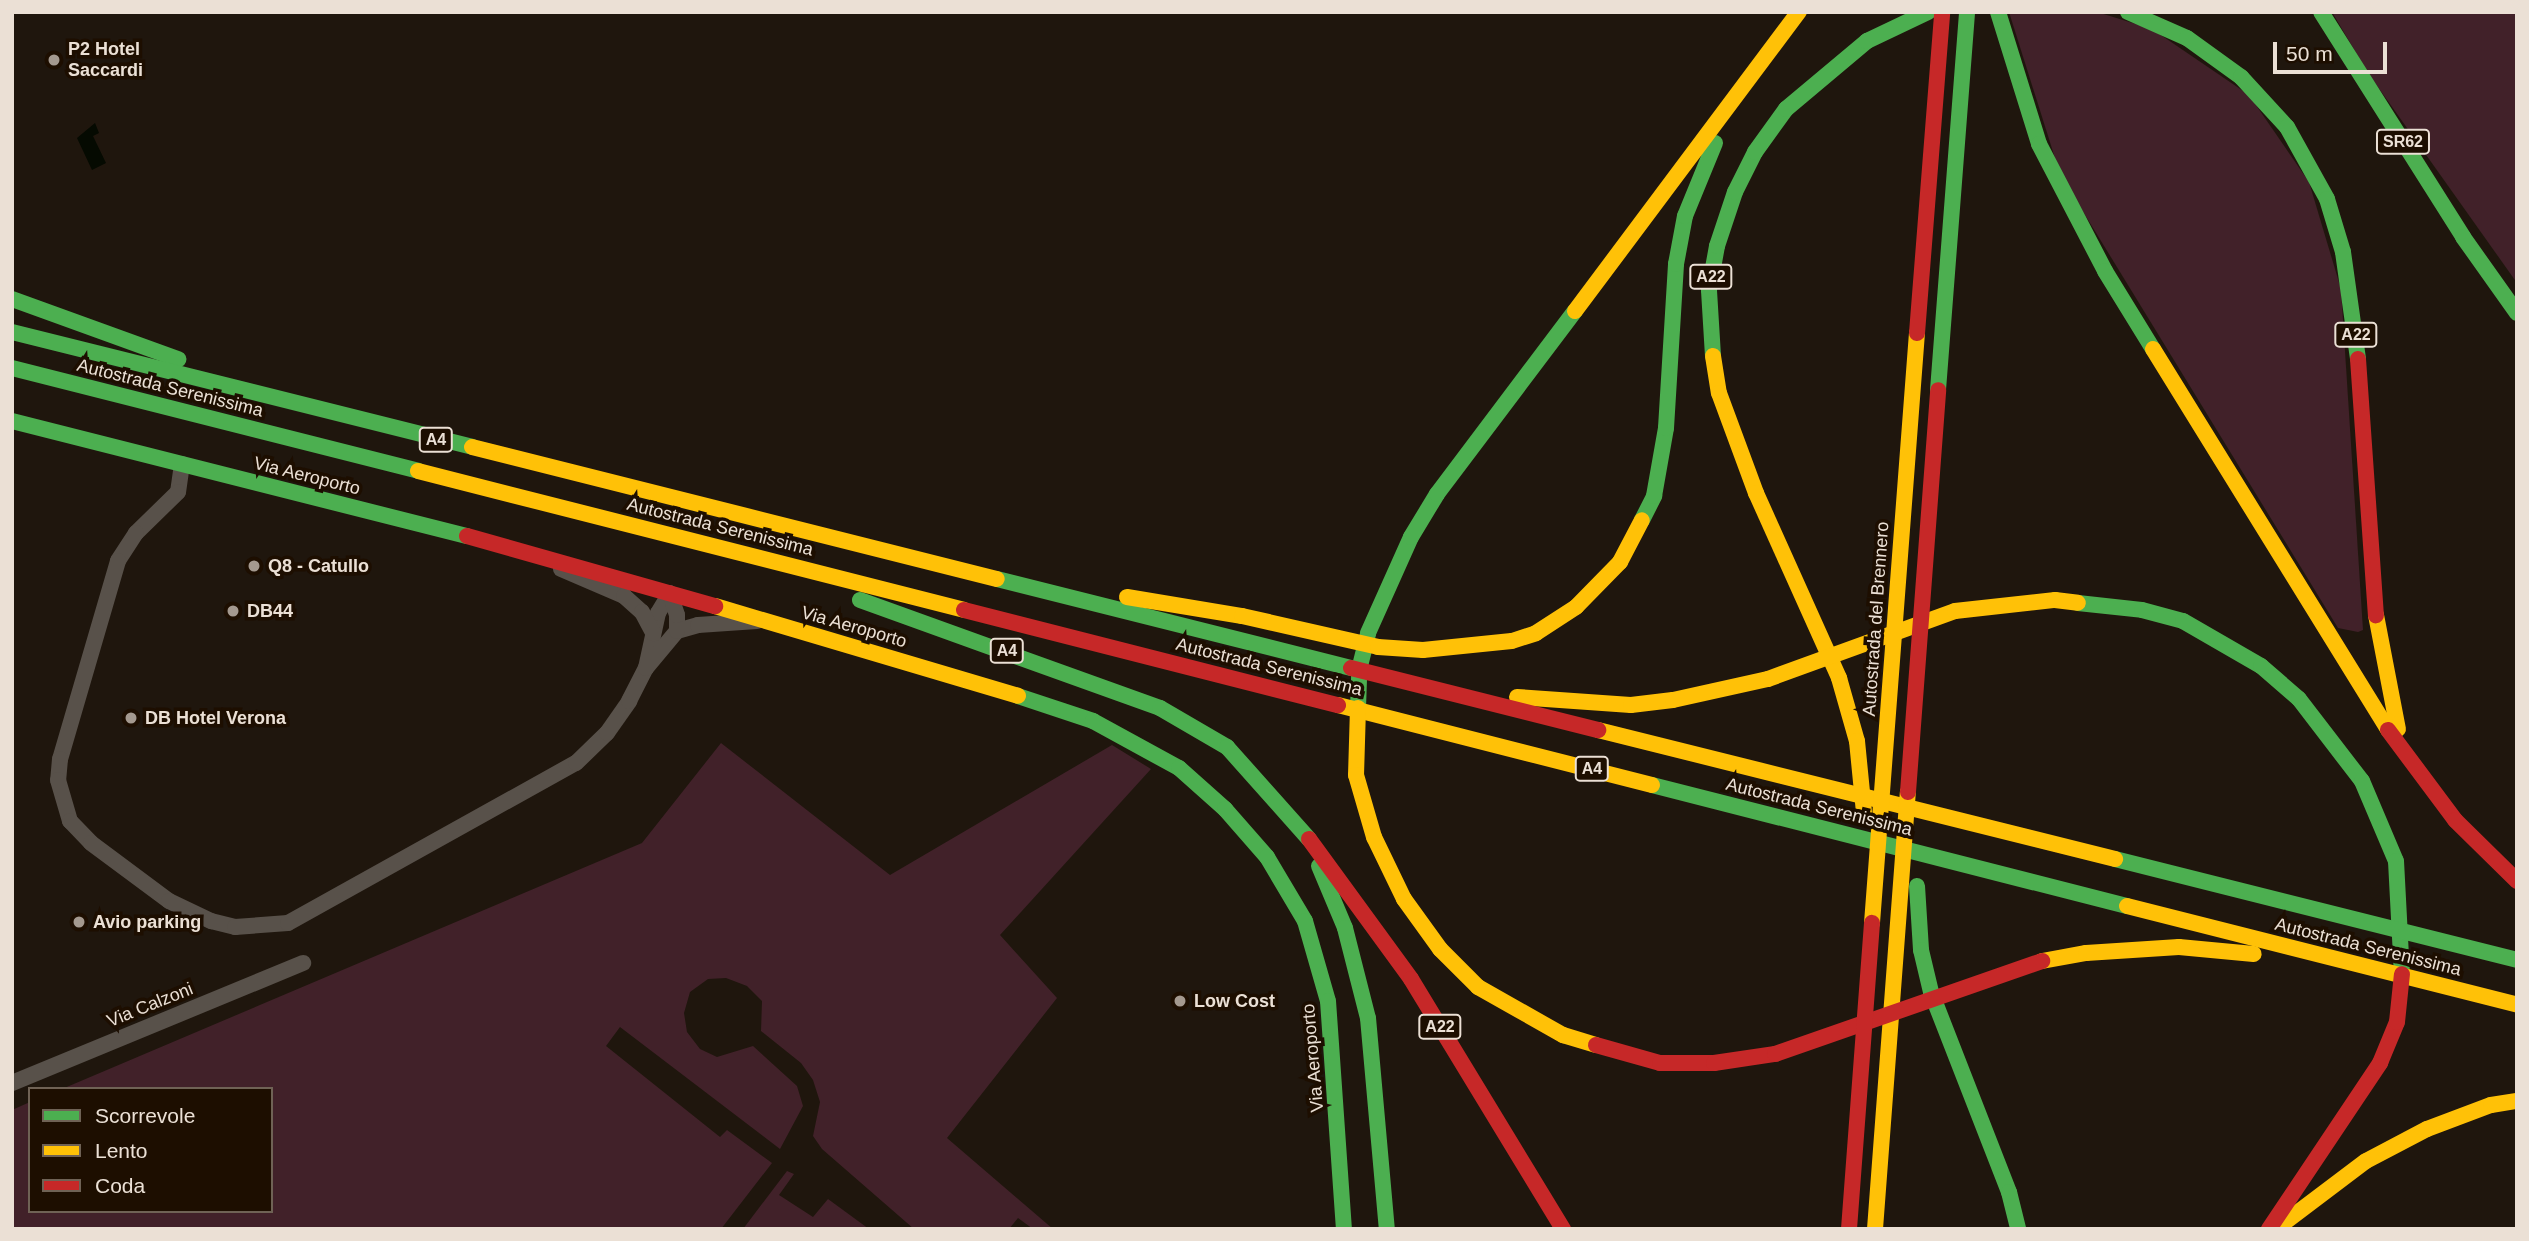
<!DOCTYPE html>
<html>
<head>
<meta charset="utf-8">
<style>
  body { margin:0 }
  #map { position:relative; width:2529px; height:1241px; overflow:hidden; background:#1f160d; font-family:Helvetica,sans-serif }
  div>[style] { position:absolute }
  .green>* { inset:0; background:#412129 }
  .water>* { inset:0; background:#050a01 }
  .street>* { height:16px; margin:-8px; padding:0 8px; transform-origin:8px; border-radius:8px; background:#58514a }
  .fast>* { height:16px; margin:-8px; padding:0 8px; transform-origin:8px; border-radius:8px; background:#4caf50 }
  .slow>* { height:16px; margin:-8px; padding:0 8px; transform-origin:8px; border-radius:8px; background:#ffc107 }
  .jam>* { height:16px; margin:-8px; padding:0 8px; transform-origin:8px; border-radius:8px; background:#c62828 }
  .dots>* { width:19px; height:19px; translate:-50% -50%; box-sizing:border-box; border:4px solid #1d0e00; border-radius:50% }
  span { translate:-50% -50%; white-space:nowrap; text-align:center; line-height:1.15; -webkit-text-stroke:7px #1d0e00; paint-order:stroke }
  .shield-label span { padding:2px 5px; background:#1d0e00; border:2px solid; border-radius:5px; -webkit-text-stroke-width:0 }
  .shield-label { font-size:16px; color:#ebe0d5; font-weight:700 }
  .poi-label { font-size:18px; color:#ebe0d5; font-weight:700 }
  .left { translate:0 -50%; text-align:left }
  .street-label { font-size:18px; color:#ebe0d5 }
  .frame { position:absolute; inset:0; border:14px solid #ebe0d5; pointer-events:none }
  .legend { position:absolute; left:28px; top:1087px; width:245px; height:126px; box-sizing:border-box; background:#1d0e00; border:2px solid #6f6255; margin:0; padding:9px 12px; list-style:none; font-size:21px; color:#ebe0d5 }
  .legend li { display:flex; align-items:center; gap:14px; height:35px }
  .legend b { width:35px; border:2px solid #6f6255 }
  .scale { position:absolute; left:2273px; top:42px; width:114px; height:32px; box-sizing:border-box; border:4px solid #ebe0d5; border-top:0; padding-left:9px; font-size:21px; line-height:24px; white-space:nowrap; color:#ebe0d5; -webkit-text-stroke:5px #1d0e00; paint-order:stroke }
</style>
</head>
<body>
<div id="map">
  <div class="green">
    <i style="clip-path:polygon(2009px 12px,2097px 12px,2152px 29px,2249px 95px,2309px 182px,2341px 289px,2363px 630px,2358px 632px,2338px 628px,2060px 174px)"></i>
    <i style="clip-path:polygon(2332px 12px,2517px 12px,2517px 283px,2368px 73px)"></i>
    <i style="clip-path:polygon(721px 743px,890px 875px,1112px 745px,1151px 769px,1000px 935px,1057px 998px,947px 1138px,1053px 1229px,1033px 1229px,1018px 1218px,1009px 1229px,914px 1229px,822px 1149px,813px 1136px,820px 1102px,813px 1080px,801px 1063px,761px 1031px,762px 1001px,747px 986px,726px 978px,708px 979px,690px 992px,684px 1013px,687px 1032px,700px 1049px,717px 1057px,753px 1046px,797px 1086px,803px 1106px,780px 1149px,620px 1027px,606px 1046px,720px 1137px,727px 1130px,772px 1163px,721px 1229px,12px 1229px,12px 1110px,30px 1102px,30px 1211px,271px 1211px,271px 1089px,62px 1089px,642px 843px)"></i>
    <i style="clip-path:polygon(787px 1171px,794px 1174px,779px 1195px,813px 1217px,828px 1199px,869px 1229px,743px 1229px)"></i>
  </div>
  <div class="water">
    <i style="clip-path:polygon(95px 123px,99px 133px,93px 136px,106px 163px,92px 170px,77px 138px)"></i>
  </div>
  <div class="street">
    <i style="left:182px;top:464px;width:28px;rotate:98deg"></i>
    <i style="left:178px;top:492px;width:59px;rotate:135.7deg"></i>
    <i style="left:136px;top:533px;width:33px;rotate:123deg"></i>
    <i style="left:118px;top:561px;width:206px;rotate:106.3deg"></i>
    <i style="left:60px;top:759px;width:21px;rotate:95deg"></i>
    <i style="left:58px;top:780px;width:43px;rotate:73.7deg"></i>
    <i style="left:70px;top:821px;width:30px;rotate:46deg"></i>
    <i style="left:91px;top:843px;width:97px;rotate:36.6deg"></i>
    <i style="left:169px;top:901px;width:47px;rotate:25.5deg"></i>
    <i style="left:211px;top:921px;width:25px;rotate:14deg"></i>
    <i style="left:235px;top:927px;width:53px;rotate:-4.3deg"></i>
    <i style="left:288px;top:923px;width:329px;rotate:-29.1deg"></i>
    <i style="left:576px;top:763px;width:43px;rotate:-44.1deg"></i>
    <i style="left:607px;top:733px;width:39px;rotate:-55deg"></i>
    <i style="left:629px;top:701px;width:37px;rotate:-63deg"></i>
    <i style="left:646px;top:668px;width:56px;rotate:-77.7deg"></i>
    <i style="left:658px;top:613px;width:23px;rotate:-59deg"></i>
    <i style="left:561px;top:569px;width:69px;rotate:23.2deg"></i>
    <i style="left:624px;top:596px;width:24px;rotate:42deg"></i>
    <i style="left:642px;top:612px;width:24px;rotate:62deg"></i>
    <i style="left:677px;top:631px;width:22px;rotate:-16deg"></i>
    <i style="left:698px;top:625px;width:59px;rotate:-3.9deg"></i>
    <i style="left:646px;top:668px;width:48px;rotate:-50deg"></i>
    <i style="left:677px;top:631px;width:16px;rotate:-90deg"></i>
    <i style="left:677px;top:615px;width:23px;rotate:-108deg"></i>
    <i style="left:12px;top:1083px;width:315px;rotate:-22.4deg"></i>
  </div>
  <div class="fast">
    <i style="left:1998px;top:12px;width:138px;rotate:72.7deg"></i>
    <i style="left:2039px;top:144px;width:143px;rotate:62.5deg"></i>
    <i style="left:2105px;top:271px;width:92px;rotate:58.4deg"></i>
    <i style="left:2128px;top:12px;width:64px;rotate:23.8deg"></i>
    <i style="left:2187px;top:38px;width:67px;rotate:35.8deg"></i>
    <i style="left:2241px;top:77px;width:68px;rotate:47.4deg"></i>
    <i style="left:2287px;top:127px;width:82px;rotate:60.9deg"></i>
    <i style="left:2327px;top:199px;width:55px;rotate:73.2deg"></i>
    <i style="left:2343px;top:252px;width:108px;rotate:82deg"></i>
    <i style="left:2321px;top:12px;width:266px;rotate:57.7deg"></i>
    <i style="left:2463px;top:237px;width:93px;rotate:54.6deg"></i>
    <i style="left:12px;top:299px;width:177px;rotate:19.9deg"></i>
    <i style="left:12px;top:332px;width:474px;rotate:14deg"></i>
    <i style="left:1713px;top:356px;width:66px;rotate:-93.5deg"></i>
    <i style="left:1709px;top:290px;width:45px;rotate:-79.7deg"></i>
    <i style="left:1717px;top:246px;width:57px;rotate:-71.6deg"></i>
    <i style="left:1735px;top:192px;width:45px;rotate:-63.4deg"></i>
    <i style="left:1755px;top:152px;width:53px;rotate:-54.2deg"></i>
    <i style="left:1786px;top:109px;width:106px;rotate:-40deg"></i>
    <i style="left:1867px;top:41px;width:68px;rotate:-25.4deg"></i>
    <i style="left:12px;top:368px;width:419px;rotate:14.2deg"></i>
    <i style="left:1938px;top:390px;width:379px;rotate:-85.6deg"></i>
    <i style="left:12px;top:421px;width:469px;rotate:14.2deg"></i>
    <i style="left:1642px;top:520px;width:27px;rotate:-63deg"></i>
    <i style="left:1654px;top:496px;width:69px;rotate:-80deg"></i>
    <i style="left:1666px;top:428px;width:164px;rotate:-86.5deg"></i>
    <i style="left:1676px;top:264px;width:49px;rotate:-79.4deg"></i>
    <i style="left:1685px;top:216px;width:79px;rotate:-67.7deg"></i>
    <i style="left:997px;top:579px;width:365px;rotate:14.1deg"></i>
    <i style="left:860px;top:600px;width:319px;rotate:19.8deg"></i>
    <i style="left:1160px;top:708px;width:78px;rotate:30.2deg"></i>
    <i style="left:1227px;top:747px;width:123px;rotate:48.3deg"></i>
    <i style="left:2078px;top:603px;width:64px;rotate:6.2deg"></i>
    <i style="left:2142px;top:610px;width:42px;rotate:15deg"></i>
    <i style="left:2183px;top:621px;width:90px;rotate:30deg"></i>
    <i style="left:2261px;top:666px;width:50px;rotate:41deg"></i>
    <i style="left:2299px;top:699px;width:103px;rotate:52.5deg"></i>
    <i style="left:2362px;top:781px;width:87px;rotate:67deg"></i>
    <i style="left:2396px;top:861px;width:113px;rotate:87deg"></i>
    <i style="left:1018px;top:696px;width:79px;rotate:18.4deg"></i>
    <i style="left:1093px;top:721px;width:98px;rotate:28.7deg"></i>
    <i style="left:1179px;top:768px;width:62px;rotate:41.7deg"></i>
    <i style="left:1225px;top:809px;width:64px;rotate:48.8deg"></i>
    <i style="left:1267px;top:857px;width:74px;rotate:59.3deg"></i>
    <i style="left:1305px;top:921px;width:83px;rotate:74deg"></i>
    <i style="left:1328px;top:1001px;width:229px;rotate:86deg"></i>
    <i style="left:1358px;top:708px;width:38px;rotate:-88deg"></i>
    <i style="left:1359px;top:670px;width:38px;rotate:-76deg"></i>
    <i style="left:1368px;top:633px;width:105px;rotate:-65.9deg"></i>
    <i style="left:1411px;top:537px;width:50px;rotate:-58.8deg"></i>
    <i style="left:1437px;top:494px;width:229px;rotate:-53deg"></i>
    <i style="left:1652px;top:785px;width:490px;rotate:14.3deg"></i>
    <i style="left:2115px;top:859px;width:414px;rotate:14.1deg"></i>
    <i style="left:1319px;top:866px;width:67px;rotate:67.2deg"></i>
    <i style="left:1345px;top:928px;width:93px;rotate:75.7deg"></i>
    <i style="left:1368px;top:1018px;width:212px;rotate:84.9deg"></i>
    <i style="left:1917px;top:886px;width:64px;rotate:86.4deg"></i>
    <i style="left:1921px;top:950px;width:43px;rotate:76.6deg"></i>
    <i style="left:1931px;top:992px;width:215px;rotate:68.7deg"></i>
    <i style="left:2009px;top:1192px;width:38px;rotate:76deg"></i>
  </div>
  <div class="slow">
    <i style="left:1575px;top:311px;width:374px;rotate:-53.2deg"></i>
    <i style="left:2153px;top:349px;width:448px;rotate:58.3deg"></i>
    <i style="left:1713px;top:356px;width:37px;rotate:81deg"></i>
    <i style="left:1719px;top:393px;width:107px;rotate:69.7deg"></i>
    <i style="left:1756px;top:493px;width:203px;rotate:65.8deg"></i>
    <i style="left:1839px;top:678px;width:66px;rotate:74.1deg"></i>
    <i style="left:1857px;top:741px;width:72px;rotate:84.4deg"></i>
    <i style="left:472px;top:447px;width:541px;rotate:14.11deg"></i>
    <i style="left:418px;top:471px;width:563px;rotate:14.28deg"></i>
    <i style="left:1127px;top:597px;width:117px;rotate:9.4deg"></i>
    <i style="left:1242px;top:616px;width:139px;rotate:12.8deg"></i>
    <i style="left:1378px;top:647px;width:45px;rotate:3.8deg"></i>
    <i style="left:1423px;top:650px;width:89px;rotate:-5.8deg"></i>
    <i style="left:1512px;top:641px;width:25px;rotate:-18deg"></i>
    <i style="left:1536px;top:633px;width:48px;rotate:-33deg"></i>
    <i style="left:1576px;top:607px;width:63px;rotate:-45.6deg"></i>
    <i style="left:1620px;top:562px;width:47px;rotate:-62.4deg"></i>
    <i style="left:715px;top:606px;width:316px;rotate:16.5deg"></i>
    <i style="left:2376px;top:615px;width:116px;rotate:79.1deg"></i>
    <i style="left:1517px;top:697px;width:114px;rotate:4deg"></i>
    <i style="left:1631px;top:705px;width:42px;rotate:-6.8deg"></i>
    <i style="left:1673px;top:700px;width:97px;rotate:-12.5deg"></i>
    <i style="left:1768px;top:679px;width:199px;rotate:-20deg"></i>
    <i style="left:1955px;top:611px;width:101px;rotate:-6.3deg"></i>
    <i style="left:2055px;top:600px;width:23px;rotate:7deg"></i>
    <i style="left:1338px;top:705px;width:324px;rotate:14.3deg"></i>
    <i style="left:1358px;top:708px;width:67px;rotate:91.7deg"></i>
    <i style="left:1356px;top:775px;width:65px;rotate:73.8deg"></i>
    <i style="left:1374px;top:837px;width:69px;rotate:64.2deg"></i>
    <i style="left:1404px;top:899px;width:62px;rotate:54.2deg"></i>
    <i style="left:1440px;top:949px;width:54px;rotate:45deg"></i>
    <i style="left:1478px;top:987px;width:98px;rotate:29.5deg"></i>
    <i style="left:1563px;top:1035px;width:34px;rotate:17deg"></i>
    <i style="left:1598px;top:730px;width:533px;rotate:14.01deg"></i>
    <i style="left:2127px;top:906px;width:402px;rotate:14.2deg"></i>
    <i style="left:1872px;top:923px;width:592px;rotate:-85.64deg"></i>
    <i style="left:2042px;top:961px;width:45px;rotate:-10.3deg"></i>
    <i style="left:2086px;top:953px;width:93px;rotate:-3.7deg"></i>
    <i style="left:2179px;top:947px;width:75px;rotate:5.3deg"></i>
    <i style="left:2285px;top:1222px;width:101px;rotate:-37deg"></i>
    <i style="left:2366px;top:1161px;width:69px;rotate:-27.7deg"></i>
    <i style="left:2427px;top:1129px;width:68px;rotate:-20.6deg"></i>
    <i style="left:2491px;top:1105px;width:26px;rotate:-9deg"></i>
    <i style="left:1875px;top:1229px;width:438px;rotate:-85.7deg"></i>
  </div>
  <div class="jam">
    <i style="left:1917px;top:333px;width:322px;rotate:-85.5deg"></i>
    <i style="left:2358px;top:359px;width:257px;rotate:86deg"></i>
    <i style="left:467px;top:536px;width:258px;rotate:15.8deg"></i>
    <i style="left:964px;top:610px;width:386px;rotate:14.3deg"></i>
    <i style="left:1351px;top:668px;width:255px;rotate:14.1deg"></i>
    <i style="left:2388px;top:730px;width:112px;rotate:53.3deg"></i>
    <i style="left:2455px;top:820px;width:87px;rotate:44.5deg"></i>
    <i style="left:1908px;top:792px;width:403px;rotate:-85.7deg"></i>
    <i style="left:1309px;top:839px;width:173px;rotate:53.9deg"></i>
    <i style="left:1411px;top:979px;width:293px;rotate:58.7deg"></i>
    <i style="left:1596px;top:1045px;width:66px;rotate:15.7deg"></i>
    <i style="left:1660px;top:1063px;width:54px"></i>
    <i style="left:1714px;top:1063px;width:62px;rotate:-8.4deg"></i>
    <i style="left:1775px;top:1054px;width:283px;rotate:-19.2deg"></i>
    <i style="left:1849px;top:1229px;width:307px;rotate:-85.7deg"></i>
    <i style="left:2269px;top:1229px;width:200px;rotate:-56.2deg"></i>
    <i style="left:2380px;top:1063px;width:44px;rotate:-67.5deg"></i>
    <i style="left:2397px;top:1022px;width:48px;rotate:-84.1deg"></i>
  </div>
  <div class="dots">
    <i style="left:54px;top:60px;background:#a4998f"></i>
    <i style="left:254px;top:566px;background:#a4998f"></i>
    <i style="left:233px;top:611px;background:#a4998f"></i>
    <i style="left:131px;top:718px;background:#a4998f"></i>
    <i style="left:79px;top:922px;background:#a4998f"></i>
    <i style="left:1180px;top:1001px;background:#a4998f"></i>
  </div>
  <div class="shield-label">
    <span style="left:2403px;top:142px">SR62</span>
    <span style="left:1711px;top:277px">A22</span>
    <span style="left:2356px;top:335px">A22</span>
    <span style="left:436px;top:440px">A4</span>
    <span style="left:1007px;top:651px">A4</span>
    <span style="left:1592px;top:769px">A4</span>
    <span style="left:1440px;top:1027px">A22</span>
  </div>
  <div class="poi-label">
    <span class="left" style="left:68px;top:60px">P2 Hotel<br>Saccardi</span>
    <span class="left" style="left:268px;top:566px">Q8 - Catullo</span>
    <span class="left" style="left:247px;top:611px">DB44</span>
    <span class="left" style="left:145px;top:718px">DB Hotel Verona</span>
    <span class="left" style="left:93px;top:922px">Avio parking</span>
    <span class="left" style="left:1194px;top:1001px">Low Cost</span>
  </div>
  <div class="street-label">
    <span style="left:170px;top:388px;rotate:14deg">Autostrada Serenissima</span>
    <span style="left:307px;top:476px;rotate:14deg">Via Aeroporto</span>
    <span style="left:720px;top:527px;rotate:14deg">Autostrada Serenissima</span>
    <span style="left:1876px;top:619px;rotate:-86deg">Autostrada del Brennero</span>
    <span style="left:854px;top:627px;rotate:16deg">Via Aeroporto</span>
    <span style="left:1269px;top:667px;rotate:14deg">Autostrada Serenissima</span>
    <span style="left:1819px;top:807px;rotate:14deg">Autostrada Serenissima</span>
    <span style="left:2368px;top:947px;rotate:14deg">Autostrada Serenissima</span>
    <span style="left:150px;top:1005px;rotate:-22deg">Via Calzoni</span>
    <span style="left:1313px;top:1058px;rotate:-95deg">Via Aeroporto</span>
  </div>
  <div class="frame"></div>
  <ul class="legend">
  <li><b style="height:9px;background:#4caf50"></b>Scorrevole</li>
  <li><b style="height:9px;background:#ffc107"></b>Lento</li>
  <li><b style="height:9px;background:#c62828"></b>Coda</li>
  </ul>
  <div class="scale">50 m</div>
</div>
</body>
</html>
